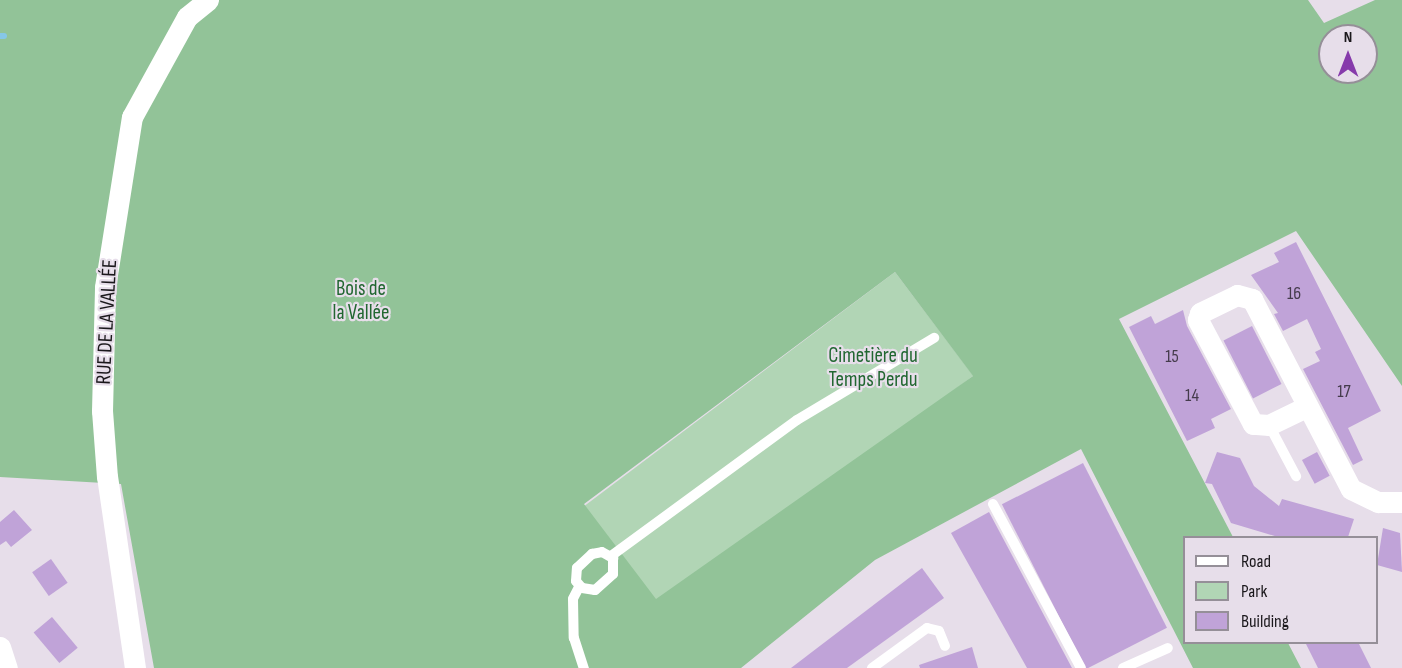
<!DOCTYPE html>
<html>
<head>
<meta charset="utf-8">
<style>
  body { margin:0 }
  #map { position:relative; width:1402px; height:668px; overflow:hidden; background:#e7deea; font-family:"Sofia Sans Condensed",sans-serif }
  div>[style] { position:absolute }
  .green>* { inset:0; background:#b1d5b5; transform-origin:0 0 }
  .forest>* { inset:0; background:#92c398 }
  .stream>* { height:6px; margin:-3px; padding:0 3px; transform-origin:3px; border-radius:3px; background:#86c7e7 }
  .building>* { inset:0; background:#c0a3d8; transform-origin:0 0 }
  .service>* { height:10px; margin:-5px; padding:0 5px; transform-origin:5px; border-radius:5px; background:#fff }
  .minor>* { height:21px; margin:-10.5px; padding:0 10.5px; transform-origin:10.5px; border-radius:10.5px; background:#fff }
  span { translate:-50% -50%; white-space:nowrap; text-align:center; line-height:1.15; -webkit-text-stroke:4.5px #e7deea; paint-order:stroke }
  .number-label { font-size:18px; color:#443b4b }
  .number-label span { -webkit-text-stroke-width:0 }
  .park-label { font-size:21px; color:#216731 }
  .street-label { font-size:21px; color:#1b181c }
  .legend { position:absolute; left:1183px; top:536px; width:195px; height:108px; box-sizing:border-box; background:#e7deea; border:2px solid #958f98; margin:0; padding:8px 10px; list-style:none; font-size:18px; color:#1b181c }
  .legend li { display:flex; align-items:center; gap:12px; height:30px }
  .legend b { width:30px; border:2px solid #958f98 }
  .north { position:absolute; left:1318px; top:24px; width:60px; height:60px; box-sizing:border-box; background:#e7deea; border:2px solid #958f98; border-radius:50%; rotate:0deg; font-size:16px; font-weight:700; line-height:24px; text-align:center; color:#1b181c }
  .north::after { content:''; display:block; margin:auto; width:21px; height:27px; background:#863aab; clip-path:polygon(50% 0,100% 100%,50% 72%,0 100%) }
</style>
</head>
<body>
<div id="map">
  <div class="green">
    <i style="left:895px;top:272px;width:130px;height:389px;rotate:53deg"></i>
  </div>
  <div class="forest">
    <i style="clip-path:polygon(evenodd,0 0,1308px 0,1324px 23px,1375px 0,1402px 0,1402px 386px,1296px 231px,1119px 319px,1233px 537px,1184px 538px,1184px 642px,1288px 643px,1301px 668px,1193px 668px,1081px 449px,875px 560px,741px 668px,154px 668px,121px 484px,0 477px,0 0,1330px 36px,1366px 36px,1366px 72px,1330px 72px,1330px 36px,0 0,895px 272px,973px 376px,656px 599px,584px 504px,895px 272px)"></i>
  </div>
  <div class="stream">
    <i style="left:0;top:36px;width:4px"></i>
  </div>
  <div class="building">
    <i style="clip-path:polygon(1296px 242px,1381px 411px,1348px 428px,1363px 460px,1353px 465px,1303px 369px,1320px 361px,1315px 352px,1321px 349px,1307px 319px,1283px 331px,1274px 314px,1278px 313px,1251px 275px,1279px 262px,1274px 253px)"></i>
    <i style="clip-path:polygon(1183px 310px,1187px 326px,1231px 409px,1211px 419px,1215px 428px,1187px 441px,1129px 327px,1151px 316px,1155px 324px)"></i>
    <i style="left:1252px;top:326px;width:65px;height:32px;rotate:63deg"></i>
    <i style="clip-path:polygon(1217px 452px,1240px 458px,1254px 486px,1279px 506px,1282px 499px,1354px 519px,1348px 537px,1278px 537px,1231px 523px,1212px 484px,1205px 483px)"></i>
    <i style="left:1317px;top:452px;width:27px;height:17px;rotate:62deg"></i>
    <i style="left:1083px;top:463px;width:185px;height:91px;rotate:63deg"></i>
    <i style="clip-path:polygon(14px 510px,32px 530px,11px 547px,6px 541px,0 545px,0 522px)"></i>
    <i style="clip-path:polygon(989px 512px,1072px 668px,1027px 668px,951px 533px)"></i>
    <i style="clip-path:polygon(1383px 528px,1400px 533px,1402px 572px,1377px 565px)"></i>
    <i style="left:51px;top:559px;width:29px;height:23px;rotate:55deg"></i>
    <i style="clip-path:polygon(922px 568px,944px 598px,847px 668px,791px 668px)"></i>
    <i style="left:52px;top:617px;width:40px;height:24px;rotate:50deg"></i>
    <i style="clip-path:polygon(1305px 642px,1358px 642px,1371px 668px,1318px 668px)"></i>
    <i style="clip-path:polygon(972px 647px,978px 668px,920px 668px,919px 665px)"></i>
  </div>
  <div class="service">
    <i style="left:1269px;top:425px;width:58px;rotate:62.1deg"></i>
    <i style="left:993px;top:504px;width:186px;rotate:61.8deg"></i>
    <i style="left:602px;top:552px;width:13px;rotate:29deg"></i>
    <i style="left:613px;top:558px;width:16px;rotate:90deg"></i>
    <i style="left:613px;top:574px;width:24px;rotate:138deg"></i>
    <i style="left:595px;top:590px;width:13px;rotate:-171deg"></i>
    <i style="left:582px;top:588px;width:9px;rotate:-131deg"></i>
    <i style="left:576px;top:581px;width:13px;rotate:-86deg"></i>
    <i style="left:577px;top:568px;width:21px;rotate:-43deg"></i>
    <i style="left:592px;top:554px;width:10px;rotate:-11deg"></i>
    <i style="left:611px;top:556px;width:230px;rotate:-36.2deg"></i>
    <i style="left:797px;top:420px;width:160px;rotate:-30.9deg"></i>
    <i style="left:579px;top:587px;width:13px;rotate:117deg"></i>
    <i style="left:573px;top:599px;width:39px;rotate:89deg"></i>
    <i style="left:574px;top:638px;width:32px;rotate:72deg"></i>
    <i style="left:872px;top:668px;width:68px;rotate:-36deg"></i>
    <i style="left:927px;top:628px;width:12px;rotate:14deg"></i>
    <i style="left:939px;top:631px;width:16px;rotate:68deg"></i>
    <i style="left:1123px;top:668px;width:49px;rotate:-24deg"></i>
  </div>
  <div class="minor">
    <i style="left:1306px;top:407px;width:41px;rotate:154.1deg"></i>
    <i style="left:1269px;top:425px;width:16px;rotate:-176deg"></i>
    <i style="left:1253px;top:424px;width:118px;rotate:-117.9deg"></i>
    <i style="left:1198px;top:320px;width:7px;rotate:-74deg"></i>
    <i style="left:1200px;top:313px;width:41px;rotate:-25.9deg"></i>
    <i style="left:1237px;top:295px;width:16px;rotate:15deg"></i>
    <i style="left:1252px;top:299px;width:214px;rotate:62.5deg"></i>
    <i style="left:1351px;top:489px;width:30px;rotate:26deg"></i>
    <i style="left:1378px;top:502px;width:24px"></i>
    <i style="left:0;top:647px;width:22px;rotate:72deg"></i>
    <i style="left:135px;top:668px;width:193px;rotate:-98.3deg"></i>
    <i style="left:107px;top:477px;width:66px;rotate:-94.3deg"></i>
    <i style="left:102px;top:411px;width:124px;rotate:-88.6deg"></i>
    <i style="left:105px;top:287px;width:172px;rotate:-81deg"></i>
    <i style="left:132px;top:117px;width:114px;rotate:-61.2deg"></i>
    <i style="left:187px;top:17px;width:27px;rotate:-39deg"></i>
  </div>
  <div class="number-label">
    <span style="left:1294px;top:294px">16</span>
    <span style="left:1172px;top:357px">15</span>
    <span style="left:1344px;top:392px">17</span>
    <span style="left:1192px;top:396px">14</span>
  </div>
  <div class="park-label">
    <span style="left:361px;top:301px">Bois de<br>la Vallée</span>
    <span style="left:873px;top:368px">Cimetière du<br>Temps Perdu</span>
  </div>
  <div class="street-label">
    <span style="left:107px;top:322px;rotate:-87deg">RUE DE LA VALLÉE</span>
  </div>
  <ul class="legend">
  <li><b style="height:8px;background:#fff"></b>Road</li>
  <li><b style="height:16px;background:#b1d5b5"></b>Park</li>
  <li><b style="height:16px;background:#c0a3d8"></b>Building</li>
  </ul>
  <div class="north">N</div>
</div>
</body>
</html>
